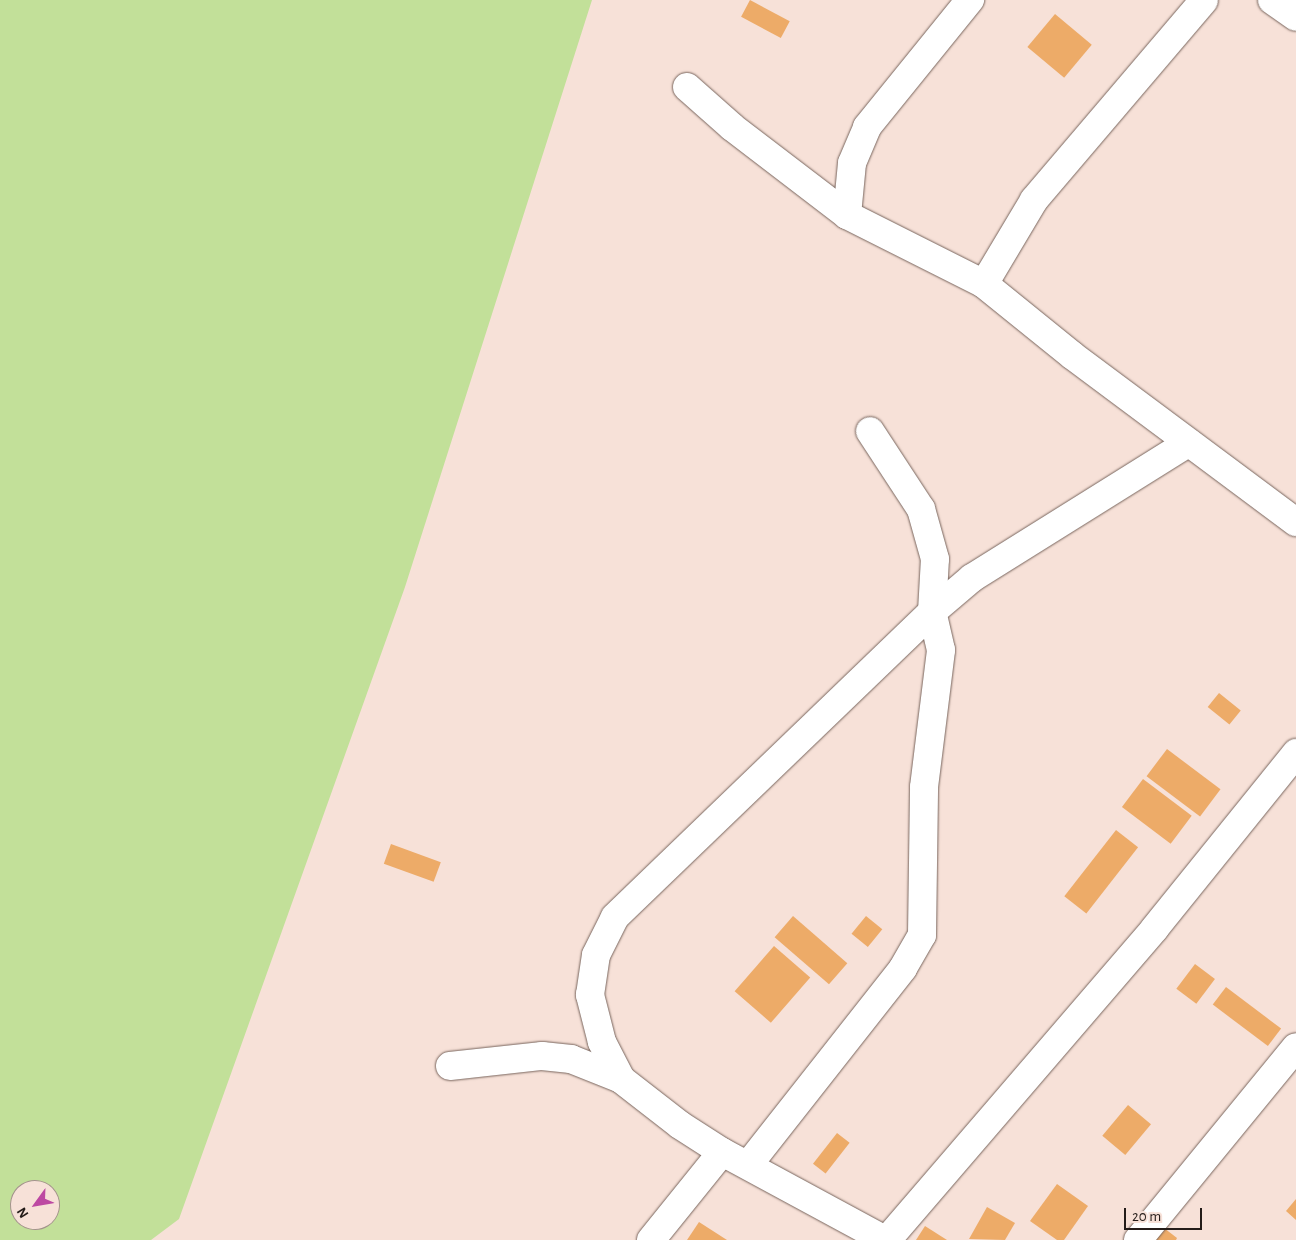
<!DOCTYPE html>
<html>
<head>
<meta charset="utf-8">
<style>
  body { margin:0 }
  #map { position:relative; width:1296px; height:1240px; overflow:hidden; background:#f7e1d8; font-family:"Alegreya Sans",sans-serif }
  div>[style] { position:absolute }
  .green>* { inset:0; background:#c2e099 }
  .building>* { inset:0; background:#edab68; transform-origin:0 0 }
  .roads { filter:drop-shadow(0 0 1px #78655d) drop-shadow(0 0 1px #78655d) }
  .minor>* { height:28px; margin:-14px; padding:0 14px; transform-origin:14px; border-radius:14px; background:#fff }
  span { translate:-50% -50%; white-space:nowrap; text-align:center; line-height:1.15; -webkit-text-stroke:4px #f7e1d8; paint-order:stroke }
  .north { position:absolute; left:10px; top:1180px; width:50px; height:50px; box-sizing:border-box; background:#f7e1d8; border:1px solid #a3928c; border-radius:50%; rotate:238deg; font-size:14px; font-weight:700; line-height:20px; text-align:center; color:#241c19 }
  .north::after { content:''; display:block; margin:auto; width:18px; height:22px; background:#bd49a2; clip-path:polygon(50% 0,100% 100%,50% 72%,0 100%) }
  .scale { position:absolute; left:1124px; top:1208px; width:78px; height:22px; box-sizing:border-box; border:2px solid #241c19; border-top:0; padding-left:6px; font-size:15px; line-height:18px; white-space:nowrap; color:#241c19; -webkit-text-stroke:4px #f7e1d8; paint-order:stroke }
</style>
</head>
<body>
<div id="map">
  <div class="green">
    <i style="clip-path:polygon(evenodd,0 0,592px 0,405px 587px,179px 1219px,151px 1240px,0 1240px,0 0,20px 1190px,50px 1190px,50px 1220px,20px 1220px,20px 1190px)"></i>
  </div>
  <div class="building">
    <i style="left:750px;top:0;width:45px;height:19px;rotate:28deg"></i>
    <i style="left:1055px;top:14px;width:48px;height:43px;rotate:40deg"></i>
    <i style="left:1219px;top:693px;width:28px;height:18px;rotate:39deg"></i>
    <i style="left:1167px;top:749px;width:67px;height:34px;rotate:37deg"></i>
    <i style="left:1143px;top:779px;width:61px;height:35px;rotate:37deg"></i>
    <i style="left:1116px;top:830px;width:28px;height:84px;rotate:38deg"></i>
    <i style="left:391px;top:844px;width:53px;height:21px;rotate:20deg"></i>
    <i style="left:793px;top:916px;width:72px;height:28px;rotate:41deg"></i>
    <i style="left:866px;top:916px;width:21px;height:23px;rotate:39deg"></i>
    <i style="left:774px;top:946px;width:48px;height:60px;rotate:41deg"></i>
    <i style="left:1195px;top:964px;width:25px;height:31px;rotate:37deg"></i>
    <i style="left:1226px;top:987px;width:69px;height:22px;rotate:37deg"></i>
    <i style="left:1128px;top:1105px;width:30px;height:40px;rotate:40deg"></i>
    <i style="left:837px;top:1133px;width:16px;height:39px;rotate:38deg"></i>
    <i style="clip-path:polygon(1057px 1184px,1088px 1206px,1064px 1240px,1057px 1240px,1030px 1221px)"></i>
    <i style="clip-path:polygon(1296px 1199px,1296px 1220px,1286px 1211px)"></i>
    <i style="clip-path:polygon(987px 1207px,1015px 1223px,1005px 1240px,969px 1239px)"></i>
    <i style="clip-path:polygon(699px 1222px,727px 1240px,687px 1240px)"></i>
    <i style="clip-path:polygon(925px 1226px,947px 1240px,916px 1240px)"></i>
    <i style="clip-path:polygon(1164px 1228px,1177px 1238px,1176px 1240px,1154px 1240px)"></i>
  </div>
  <div class="roads">
    <div class="minor">
      <i style="left:1272px;top:0;width:29px;rotate:35deg"></i>
      <i style="left:687px;top:87px;width:60px;rotate:41.6deg"></i>
      <i style="left:732px;top:127px;width:145px;rotate:37.4deg"></i>
      <i style="left:847px;top:215px;width:153px;rotate:26.7deg"></i>
      <i style="left:984px;top:284px;width:114px;rotate:39deg"></i>
      <i style="left:1073px;top:356px;width:278px;rotate:36.7deg"></i>
      <i style="left:847px;top:215px;width:52px;rotate:-84.5deg"></i>
      <i style="left:852px;top:163px;width:39px;rotate:-67deg"></i>
      <i style="left:867px;top:127px;width:164px;rotate:-51deg"></i>
      <i style="left:984px;top:284px;width:98px;rotate:-59.2deg"></i>
      <i style="left:1034px;top:200px;width:262px;rotate:-49.6deg"></i>
      <i style="left:450px;top:1066px;width:93px;rotate:-6.2deg"></i>
      <i style="left:542px;top:1056px;width:29px;rotate:6deg"></i>
      <i style="left:571px;top:1059px;width:54px;rotate:21.8deg"></i>
      <i style="left:749px;top:1164px;width:249px;rotate:-51.8deg"></i>
      <i style="left:903px;top:968px;width:38px;rotate:-60deg"></i>
      <i style="left:922px;top:935px;width:148px;rotate:-89.2deg"></i>
      <i style="left:924px;top:787px;width:138px;rotate:-82.9deg"></i>
      <i style="left:941px;top:650px;width:39px;rotate:-103deg"></i>
      <i style="left:932px;top:612px;width:53px;rotate:-86.8deg"></i>
      <i style="left:935px;top:559px;width:52px;rotate:-105.6deg"></i>
      <i style="left:921px;top:509px;width:93px;rotate:-123.2deg"></i>
      <i style="left:651px;top:1240px;width:113px;rotate:-51.1deg"></i>
      <i style="left:885px;top:1240px;width:185px;rotate:-151.6deg"></i>
      <i style="left:722px;top:1152px;width:50px;rotate:-147.3deg"></i>
      <i style="left:680px;top:1125px;width:75px;rotate:-142.1deg"></i>
      <i style="left:621px;top:1079px;width:42px;rotate:-117.2deg"></i>
      <i style="left:602px;top:1042px;width:49px;rotate:-104.3deg"></i>
      <i style="left:590px;top:995px;width:40px;rotate:-81.5deg"></i>
      <i style="left:596px;top:955px;width:42px;rotate:-63.4deg"></i>
      <i style="left:615px;top:917px;width:440px;rotate:-43.9deg"></i>
      <i style="left:932px;top:612px;width:52px;rotate:-40.4deg"></i>
      <i style="left:972px;top:578px;width:255px;rotate:-32deg"></i>
      <i style="left:887px;top:1240px;width:411px;rotate:-49.3deg"></i>
      <i style="left:1155px;top:928px;width:225px;rotate:-51.1deg"></i>
      <i style="left:1138px;top:1240px;width:249px;rotate:-50.7deg"></i>
    </div>
  </div>
  <div class="north">N</div>
  <div class="scale">20 m</div>
</div>
</body>
</html>
